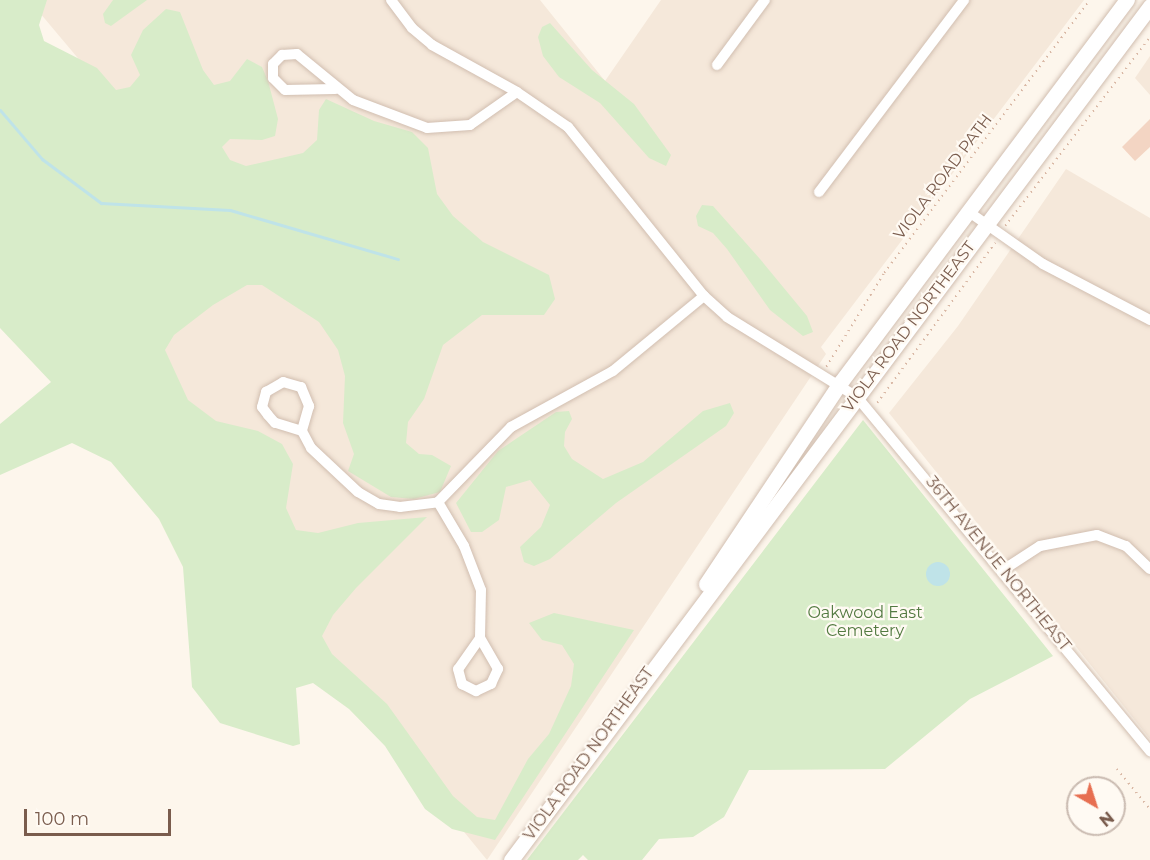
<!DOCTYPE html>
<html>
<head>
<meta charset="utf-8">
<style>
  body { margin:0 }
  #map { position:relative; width:1150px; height:860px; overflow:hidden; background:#fdf6ec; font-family:Montserrat,sans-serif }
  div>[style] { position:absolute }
  .residential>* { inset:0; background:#f5e8da }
  .green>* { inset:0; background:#d8ecc9 }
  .water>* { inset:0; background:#bfe3e8 }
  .round { border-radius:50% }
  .stream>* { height:3px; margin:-1.5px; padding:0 1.5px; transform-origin:1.5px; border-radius:1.5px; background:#bfe3e8 }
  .building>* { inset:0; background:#f3d5c3 }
  .path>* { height:1.5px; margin-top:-0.75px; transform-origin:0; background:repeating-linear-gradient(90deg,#d9b8a5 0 1.5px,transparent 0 6px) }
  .roads { filter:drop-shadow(0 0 2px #d1beb0) drop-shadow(0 0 2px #d1beb0) }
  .minor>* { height:10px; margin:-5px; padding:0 5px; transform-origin:5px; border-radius:5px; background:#fff }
  .secondary>* { height:15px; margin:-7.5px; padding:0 7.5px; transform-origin:7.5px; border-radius:7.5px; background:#fff }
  span { translate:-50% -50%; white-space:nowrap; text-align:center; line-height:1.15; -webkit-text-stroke:4.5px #fffaf3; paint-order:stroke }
  .street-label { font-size:16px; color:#7a5c4d }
  .park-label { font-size:16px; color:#537a41 }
  .north { position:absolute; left:1066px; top:776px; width:60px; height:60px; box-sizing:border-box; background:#fffaf3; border:2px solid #cabbb1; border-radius:50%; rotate:141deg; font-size:16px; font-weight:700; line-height:24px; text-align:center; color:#7a5c4d }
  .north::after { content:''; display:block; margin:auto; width:21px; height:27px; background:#e76f51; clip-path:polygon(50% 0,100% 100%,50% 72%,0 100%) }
  .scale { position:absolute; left:24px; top:809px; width:147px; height:27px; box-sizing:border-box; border:3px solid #7a5c4d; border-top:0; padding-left:8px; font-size:18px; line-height:21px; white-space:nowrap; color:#7a5c4d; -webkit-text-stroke:4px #fffaf3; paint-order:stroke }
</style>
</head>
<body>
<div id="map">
  <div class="residential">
    <i style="clip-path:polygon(29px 0,540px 0,605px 81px,661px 0,1084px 0,821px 347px,826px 354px,487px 860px,366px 712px,70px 394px,156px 151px)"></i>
    <i style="clip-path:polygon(1150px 56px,1150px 95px,1135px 78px)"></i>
    <i style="clip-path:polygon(1066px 169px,1150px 218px,1150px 739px,889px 413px,958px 326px)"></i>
  </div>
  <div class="green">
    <i style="clip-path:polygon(0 0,47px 0,39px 25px,44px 41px,97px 68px,116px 90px,130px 87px,140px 75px,131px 55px,143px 30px,166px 9px,180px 12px,203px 70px,214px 85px,230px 81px,247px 59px,262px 67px,268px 81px,278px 119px,275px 136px,262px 140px,230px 139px,222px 147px,230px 160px,246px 166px,303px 153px,317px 140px,319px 110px,326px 99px,374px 121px,412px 132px,428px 148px,437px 194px,453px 216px,483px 242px,549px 275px,555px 299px,544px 315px,482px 315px,443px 345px,424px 399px,408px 422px,406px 443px,419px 454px,432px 455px,451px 466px,440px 492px,414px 499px,391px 497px,348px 471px,354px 454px,343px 423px,345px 376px,338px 350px,319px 322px,262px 285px,247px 285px,213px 305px,174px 335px,165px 350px,188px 400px,216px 421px,258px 431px,282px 444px,293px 464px,286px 508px,296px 530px,318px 533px,358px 523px,427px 517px,356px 588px,333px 615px,322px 636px,332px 654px,387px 704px,453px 796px,477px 817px,495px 820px,528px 759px,549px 734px,571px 686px,574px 664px,562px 645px,542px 640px,529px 623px,554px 613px,634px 630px,495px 840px,452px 829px,425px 809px,385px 746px,349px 709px,313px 683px,296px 688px,300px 744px,293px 746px,220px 723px,192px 687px,183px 567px,159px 519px,111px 462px,72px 443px,0 475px,0 424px,51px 382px,0 328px)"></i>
    <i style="clip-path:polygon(113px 0,147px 0,111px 26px,105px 23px,103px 14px)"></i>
    <i style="clip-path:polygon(550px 23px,592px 70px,634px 104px,671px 155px,666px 166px,649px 158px,600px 103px,559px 77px,543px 56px,538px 37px,542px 27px)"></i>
    <i style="clip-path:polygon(702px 205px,713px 206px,760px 259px,807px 316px,813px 332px,803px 336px,770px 310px,727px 249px,713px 233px,698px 226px,696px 216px)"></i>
    <i style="clip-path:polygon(730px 403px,734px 413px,726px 426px,616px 503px,550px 559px,534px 566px,524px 562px,520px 547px,541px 527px,550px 505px,530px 480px,506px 487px,499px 520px,482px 532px,471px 532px,456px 503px,498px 451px,556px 412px,569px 411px,572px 419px,565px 432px,564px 446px,572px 459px,603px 479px,643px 462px,703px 411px)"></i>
    <i style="clip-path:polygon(863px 420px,1053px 656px,970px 699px,885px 769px,749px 770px,724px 817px,693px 837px,659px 839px,642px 860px,588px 860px,583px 855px,578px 860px,527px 860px)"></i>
  </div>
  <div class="water">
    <i class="round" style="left:926px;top:562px;width:24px;height:24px"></i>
  </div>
  <div class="stream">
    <i style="left:0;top:110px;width:65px;rotate:49.4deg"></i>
    <i style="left:42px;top:159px;width:74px;rotate:36.7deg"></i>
    <i style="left:101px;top:203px;width:129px;rotate:3.1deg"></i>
    <i style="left:230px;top:210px;width:175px;rotate:16.3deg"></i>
  </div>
  <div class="building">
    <i style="clip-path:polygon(1150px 119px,1150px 147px,1135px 161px,1122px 147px)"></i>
  </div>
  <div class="path">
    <i style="left:1005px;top:226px;width:238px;rotate:-52.5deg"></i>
    <i style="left:826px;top:367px;width:110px;rotate:-58.3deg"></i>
    <i style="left:884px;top:273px;width:342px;rotate:-53deg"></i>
    <i style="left:877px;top:403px;width:199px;rotate:-53.6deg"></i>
    <i style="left:1117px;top:769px;width:52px;rotate:50.5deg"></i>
  </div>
  <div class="roads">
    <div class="minor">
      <i style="left:391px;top:0;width:35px;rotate:53deg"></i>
      <i style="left:412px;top:28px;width:26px;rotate:40deg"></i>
      <i style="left:432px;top:45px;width:97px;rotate:28.9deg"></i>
      <i style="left:517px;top:92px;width:62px;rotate:34.5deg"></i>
      <i style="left:568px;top:127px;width:217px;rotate:51.2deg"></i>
      <i style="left:704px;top:296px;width:31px;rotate:42deg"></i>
      <i style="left:727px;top:317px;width:153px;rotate:31.6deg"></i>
      <i style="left:857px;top:397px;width:460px;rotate:50.4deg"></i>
      <i style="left:717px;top:65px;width:81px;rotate:-53.6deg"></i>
      <i style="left:335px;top:89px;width:50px;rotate:178.9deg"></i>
      <i style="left:285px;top:90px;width:17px;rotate:-135deg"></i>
      <i style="left:273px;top:78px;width:14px;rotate:-90deg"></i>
      <i style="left:273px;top:64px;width:13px;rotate:-45deg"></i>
      <i style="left:282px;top:55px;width:15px;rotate:-4deg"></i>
      <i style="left:297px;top:54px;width:72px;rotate:39.4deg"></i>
      <i style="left:353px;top:100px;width:79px;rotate:20.7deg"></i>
      <i style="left:427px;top:128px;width:43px;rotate:-4deg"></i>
      <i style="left:470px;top:125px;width:57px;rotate:-35.1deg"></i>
      <i style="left:819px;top:192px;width:241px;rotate:-52.9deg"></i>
      <i style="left:969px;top:212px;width:90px;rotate:35.1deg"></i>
      <i style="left:1043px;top:264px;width:121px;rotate:27.6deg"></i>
      <i style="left:302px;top:431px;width:28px;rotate:-163deg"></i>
      <i style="left:275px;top:423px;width:11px;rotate:-131deg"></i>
      <i style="left:268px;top:415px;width:10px;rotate:-127deg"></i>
      <i style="left:262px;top:407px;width:16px;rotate:-75deg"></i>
      <i style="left:266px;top:392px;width:20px;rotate:-30deg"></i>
      <i style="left:283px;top:382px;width:19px;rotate:16deg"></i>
      <i style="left:301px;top:387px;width:21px;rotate:67deg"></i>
      <i style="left:309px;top:406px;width:26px;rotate:106deg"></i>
      <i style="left:302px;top:431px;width:19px;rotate:62deg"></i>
      <i style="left:311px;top:448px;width:64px;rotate:43.1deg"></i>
      <i style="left:358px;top:492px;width:24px;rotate:30deg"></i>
      <i style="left:379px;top:504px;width:21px;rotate:8deg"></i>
      <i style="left:400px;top:507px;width:38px;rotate:-7deg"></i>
      <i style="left:438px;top:502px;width:105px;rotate:-45.8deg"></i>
      <i style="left:511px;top:427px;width:116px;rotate:-28.8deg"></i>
      <i style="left:613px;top:371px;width:118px;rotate:-39.5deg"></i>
      <i style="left:438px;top:502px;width:51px;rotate:59.4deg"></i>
      <i style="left:464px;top:546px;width:47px;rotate:68.9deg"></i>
      <i style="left:481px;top:590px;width:48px;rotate:91.2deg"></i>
      <i style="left:480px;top:638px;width:38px;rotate:125deg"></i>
      <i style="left:458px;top:669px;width:16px;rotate:75deg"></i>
      <i style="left:462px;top:684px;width:16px;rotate:27deg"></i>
      <i style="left:476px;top:691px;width:17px;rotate:-25deg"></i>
      <i style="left:491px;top:684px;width:17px;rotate:-65deg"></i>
      <i style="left:498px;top:669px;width:36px;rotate:-120deg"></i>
      <i style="left:1003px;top:570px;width:44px;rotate:-33deg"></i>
      <i style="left:1040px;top:546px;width:58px;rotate:-10.9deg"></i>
      <i style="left:1097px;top:535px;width:31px;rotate:21deg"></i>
      <i style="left:1126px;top:546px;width:33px;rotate:44deg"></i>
    </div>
    <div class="secondary">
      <i style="left:706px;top:584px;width:242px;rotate:-56.3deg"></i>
      <i style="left:840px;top:383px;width:479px;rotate:-53.2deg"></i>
      <i style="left:511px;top:860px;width:1067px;rotate:-53.19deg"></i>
    </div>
  </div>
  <div class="street-label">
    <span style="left:943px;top:177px;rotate:-53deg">VIOLA ROAD PATH</span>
    <span style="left:909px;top:327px;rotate:-53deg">VIOLA ROAD NORTHEAST</span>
    <span style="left:998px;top:564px;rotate:51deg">36TH AVENUE NORTHEAST</span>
    <span style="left:589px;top:754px;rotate:-54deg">VIOLA ROAD NORTHEAST</span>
  </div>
  <div class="park-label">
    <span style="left:865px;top:622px">Oakwood East<br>Cemetery</span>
  </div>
  <div class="north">N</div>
  <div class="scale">100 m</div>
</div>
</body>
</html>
